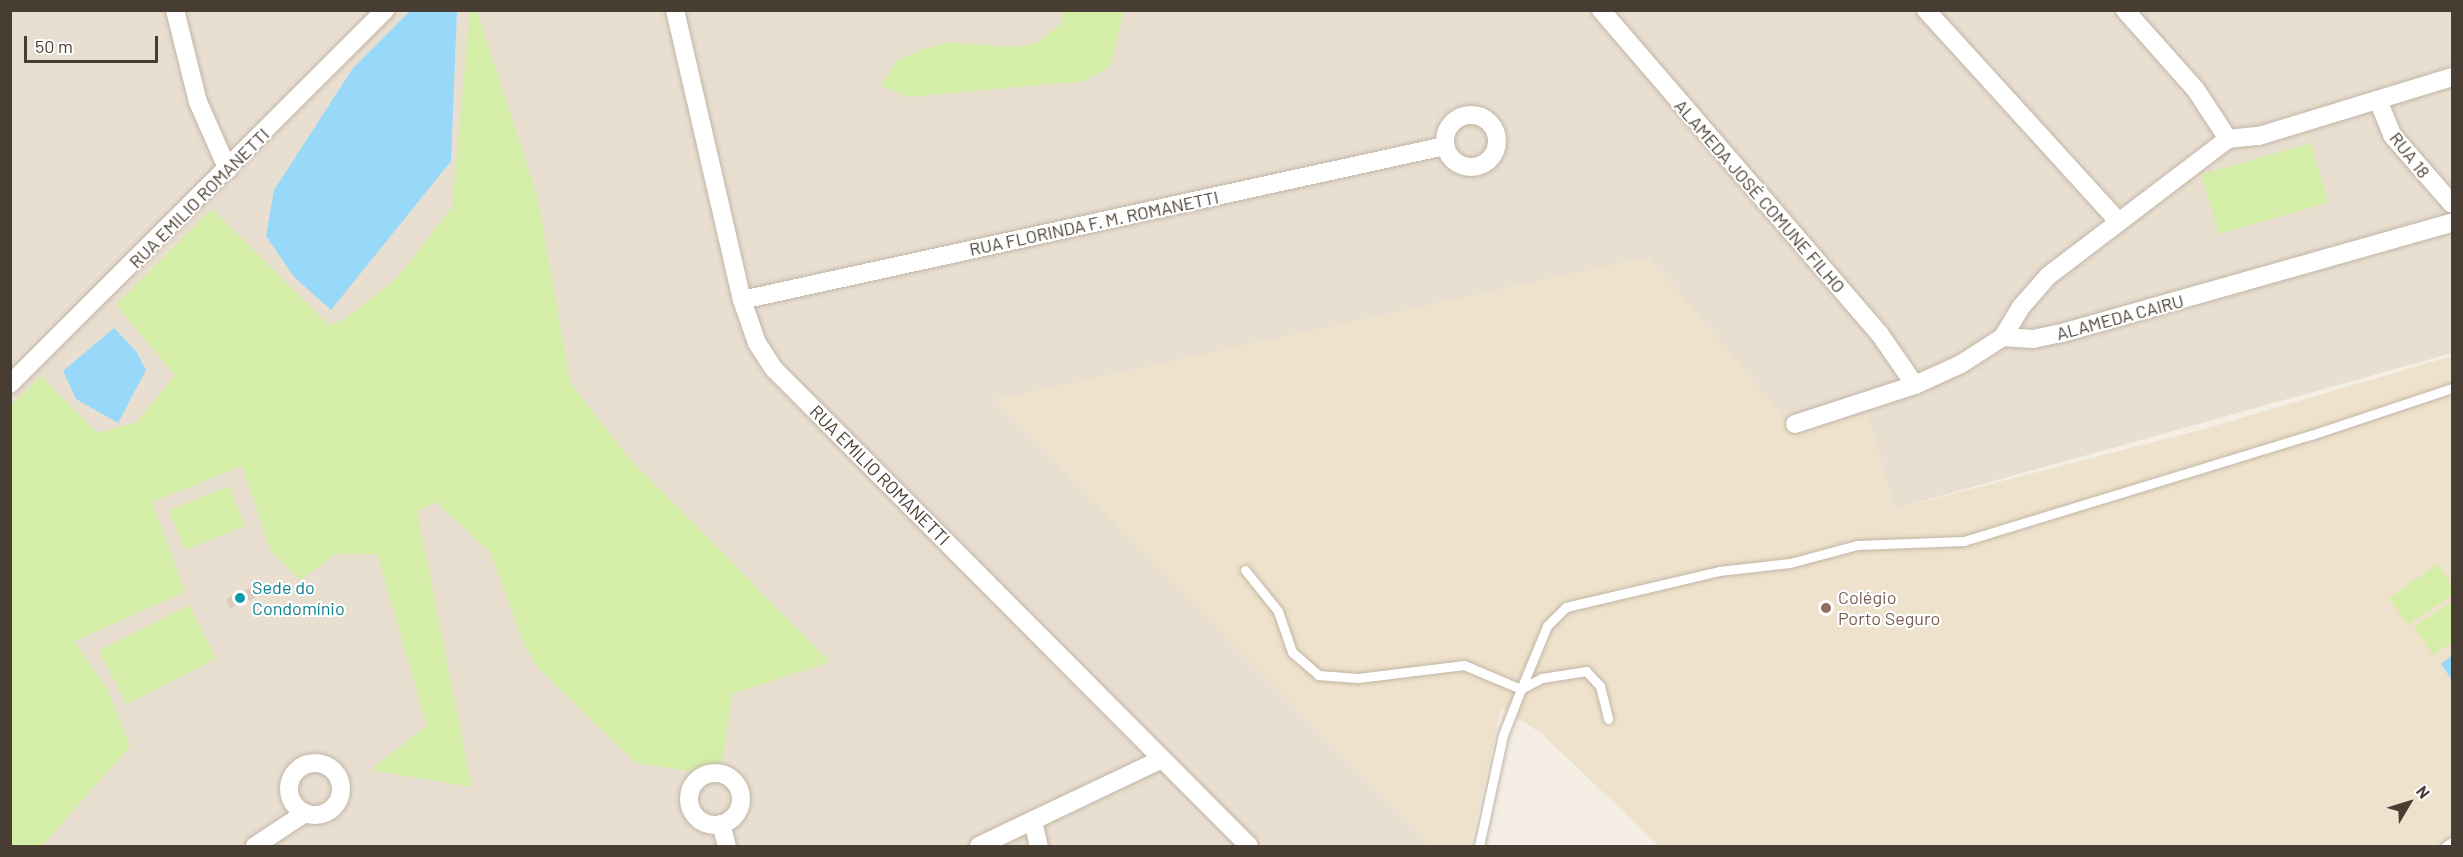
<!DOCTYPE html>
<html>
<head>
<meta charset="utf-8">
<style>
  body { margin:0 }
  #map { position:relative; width:2463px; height:857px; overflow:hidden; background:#f4eee4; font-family:Barlow,sans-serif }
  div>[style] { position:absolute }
  .residential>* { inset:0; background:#e9dfd1 }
  .education>* { inset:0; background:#efe2cc }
  .green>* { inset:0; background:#d4eea7; transform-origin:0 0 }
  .water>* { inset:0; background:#98d9f9 }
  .building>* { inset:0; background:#dacbbb }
  .roads { filter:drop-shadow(0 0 2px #c1b5a5) drop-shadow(0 0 2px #c1b5a5) }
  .service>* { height:9px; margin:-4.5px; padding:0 4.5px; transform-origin:4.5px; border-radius:4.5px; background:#fff }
  .minor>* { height:18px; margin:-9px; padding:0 9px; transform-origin:9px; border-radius:9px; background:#fff }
  .minor>.ring { margin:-9px; padding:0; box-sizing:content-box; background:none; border:18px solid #fff; border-radius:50% }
  .dots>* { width:16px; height:16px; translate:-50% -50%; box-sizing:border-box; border:3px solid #fff; border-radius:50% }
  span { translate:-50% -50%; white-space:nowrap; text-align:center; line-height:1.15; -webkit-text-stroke:4.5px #fff; paint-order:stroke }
  .street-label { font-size:18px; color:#473d33 }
  .culture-label { font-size:18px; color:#0d838f }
  .left { translate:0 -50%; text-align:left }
  .education-label { font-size:18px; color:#785e54 }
  .frame { position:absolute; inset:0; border:12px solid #473d33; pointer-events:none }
  .north { position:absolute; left:2379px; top:773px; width:60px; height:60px; -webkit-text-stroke:4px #fff; paint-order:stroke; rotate:52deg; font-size:16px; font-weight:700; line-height:24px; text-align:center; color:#473d33 }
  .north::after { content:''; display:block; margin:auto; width:21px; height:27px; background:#473d33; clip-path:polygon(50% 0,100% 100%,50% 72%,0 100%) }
  .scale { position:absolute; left:24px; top:36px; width:134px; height:27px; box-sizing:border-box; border:3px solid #473d33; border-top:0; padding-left:8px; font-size:18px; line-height:21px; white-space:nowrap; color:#473d33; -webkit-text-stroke:4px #fff; paint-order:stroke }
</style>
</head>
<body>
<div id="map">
  <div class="residential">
    <i style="clip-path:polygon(10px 11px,2452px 11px,2452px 353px,1894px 509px,1867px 414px,1794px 430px,995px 400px,1432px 846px,11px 846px)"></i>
  </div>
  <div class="education">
    <i style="clip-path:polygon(1649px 257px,1794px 430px,1867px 413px,1894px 509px,2204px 429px,2452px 356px,2452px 846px,1659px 846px,1541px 733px,1501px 708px,1470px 846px,1432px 846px,994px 400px)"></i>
  </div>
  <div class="green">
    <i style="clip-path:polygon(470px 11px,477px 11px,538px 199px,570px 382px,627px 456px,830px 662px,732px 694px,720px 776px,636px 763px,538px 668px,525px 646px,490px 552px,436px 502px,417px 511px,472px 787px,370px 770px,427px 726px,377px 554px,336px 554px,300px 580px,271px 551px,242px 466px,152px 502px,185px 592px,74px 641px,106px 687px,130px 746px,42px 846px,11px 846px,11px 405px,41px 376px,98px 433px,137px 422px,175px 375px,116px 305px,212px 209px,329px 325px,346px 318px,398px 277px,452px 207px)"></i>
    <i style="clip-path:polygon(1061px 11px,1124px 11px,1110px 66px,1085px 81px,907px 97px,881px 85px,897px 60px,924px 49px,950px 42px,1007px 47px,1035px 44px,1063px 22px)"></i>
    <i style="left:2311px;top:143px;width:62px;height:114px;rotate:74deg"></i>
    <i style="left:229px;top:486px;width:43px;height:65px;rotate:68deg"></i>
    <i style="clip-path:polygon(2438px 564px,2452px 586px,2452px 595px,2408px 625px,2389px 598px)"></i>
    <i style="clip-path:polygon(2452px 601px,2452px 642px,2433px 655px,2414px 627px)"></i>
    <i style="left:189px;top:605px;width:60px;height:101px;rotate:63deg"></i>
  </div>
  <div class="water">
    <i style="clip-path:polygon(411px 10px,457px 11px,451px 161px,331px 310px,294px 277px,266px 236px,274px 190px,353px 68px)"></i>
    <i style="clip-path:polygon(114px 328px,136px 351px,146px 370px,118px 423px,76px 399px,63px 371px)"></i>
    <i style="clip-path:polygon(2452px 655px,2452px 680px,2441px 664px)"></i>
  </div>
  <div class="building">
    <i style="clip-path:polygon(249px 588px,255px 598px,230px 608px,226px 599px)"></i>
  </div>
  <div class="roads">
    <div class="service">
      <i style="left:1245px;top:570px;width:53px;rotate:51.2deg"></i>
      <i style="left:1278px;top:611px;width:43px;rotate:71.1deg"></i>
      <i style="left:1292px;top:652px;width:35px;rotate:41deg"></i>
      <i style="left:1318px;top:675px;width:40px;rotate:4.3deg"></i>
      <i style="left:1358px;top:678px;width:107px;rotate:-7deg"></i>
      <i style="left:1464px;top:665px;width:62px;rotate:22.8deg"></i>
      <i style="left:1521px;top:689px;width:68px;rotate:-67.6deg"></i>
      <i style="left:1547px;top:626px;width:27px;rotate:-45deg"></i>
      <i style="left:1566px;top:607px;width:157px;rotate:-13.2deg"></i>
      <i style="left:1719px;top:571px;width:71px;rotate:-6.4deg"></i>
      <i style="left:1790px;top:563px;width:69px;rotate:-15deg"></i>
      <i style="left:1857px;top:545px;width:107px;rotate:-2.1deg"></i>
      <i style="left:1964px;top:541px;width:363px;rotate:-17deg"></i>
      <i style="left:2311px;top:435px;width:149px;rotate:-18.4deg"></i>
      <i style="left:1479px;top:846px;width:114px;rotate:-77.8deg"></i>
      <i style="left:1503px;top:735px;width:49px;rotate:-68.6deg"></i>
      <i style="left:1521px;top:689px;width:24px;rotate:-28deg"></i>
      <i style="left:1542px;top:678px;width:45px;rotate:-9deg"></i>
      <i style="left:1586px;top:671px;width:21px;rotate:47deg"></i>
      <i style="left:1600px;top:686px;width:34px;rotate:76deg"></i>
      <i style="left:2446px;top:846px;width:7px;rotate:-34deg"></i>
    </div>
    <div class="minor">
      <i style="left:175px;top:10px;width:95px;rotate:76deg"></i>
      <i style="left:198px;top:102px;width:74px;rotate:66.2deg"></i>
      <i style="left:675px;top:10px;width:298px;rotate:77deg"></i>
      <i style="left:742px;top:300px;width:46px;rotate:70.8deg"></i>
      <i style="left:757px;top:343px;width:31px;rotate:57deg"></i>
      <i style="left:774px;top:369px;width:673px;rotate:45.12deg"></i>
      <i style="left:1601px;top:10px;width:426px;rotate:49.3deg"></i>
      <i style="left:1879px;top:333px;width:63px;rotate:55.3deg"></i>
      <i style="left:1926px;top:10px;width:285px;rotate:47.7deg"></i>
      <i style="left:2125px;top:10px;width:107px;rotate:48.4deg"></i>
      <i style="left:2196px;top:90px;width:59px;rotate:56.9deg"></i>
      <i style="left:2378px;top:100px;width:38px;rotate:68deg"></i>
      <i style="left:2392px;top:135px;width:91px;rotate:49deg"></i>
      <i class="ring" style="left:1445px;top:115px;width:34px;height:34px"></i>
      <i style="left:742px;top:300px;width:720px;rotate:-12.36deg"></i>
      <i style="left:2003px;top:337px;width:35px;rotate:-59deg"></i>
      <i style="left:2021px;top:307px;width:41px;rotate:-48.9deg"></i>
      <i style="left:2048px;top:276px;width:226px;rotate:-37.3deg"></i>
      <i style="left:2228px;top:139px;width:31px;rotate:-6deg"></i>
      <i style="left:2259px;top:136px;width:202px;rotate:-17deg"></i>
      <i style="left:10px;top:384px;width:530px;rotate:-44.92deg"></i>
      <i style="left:1795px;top:424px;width:126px;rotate:-18deg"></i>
      <i style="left:1915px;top:385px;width:51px;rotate:-24.5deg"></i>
      <i style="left:1961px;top:364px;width:50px;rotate:-32.7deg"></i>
      <i style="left:2003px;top:337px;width:30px;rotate:4deg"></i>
      <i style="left:2033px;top:339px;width:30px;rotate:-12deg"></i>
      <i style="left:2062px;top:333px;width:405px;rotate:-15.8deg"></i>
      <i class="ring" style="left:289px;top:763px;width:34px;height:34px"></i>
      <i class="ring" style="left:689px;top:773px;width:34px;height:34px"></i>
      <i style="left:1033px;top:821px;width:26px;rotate:77deg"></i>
      <i style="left:721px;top:824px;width:23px;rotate:75deg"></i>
      <i style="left:255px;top:846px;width:60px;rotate:-33.4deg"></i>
      <i style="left:979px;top:846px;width:200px;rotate:-25.4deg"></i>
    </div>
  </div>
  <div class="dots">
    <i style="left:240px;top:598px;background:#0f9aa8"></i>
    <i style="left:1826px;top:608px;background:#8d6e63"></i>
  </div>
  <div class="street-label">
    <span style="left:2410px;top:155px;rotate:52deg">RUA 18</span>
    <span style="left:1760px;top:196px;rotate:49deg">ALAMEDA JOSÉ COMUNE FILHO</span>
    <span style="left:199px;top:198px;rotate:-45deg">RUA EMILIO ROMANETTI</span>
    <span style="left:1094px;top:223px;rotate:-12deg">RUA FLORINDA F. M. ROMANETTI</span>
    <span style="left:2120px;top:317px;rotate:-15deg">ALAMEDA CAIRU</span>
    <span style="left:880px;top:475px;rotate:45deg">RUA EMILIO ROMANETTI</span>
  </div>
  <div class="culture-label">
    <span class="left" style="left:252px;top:598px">Sede do<br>Condomínio</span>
  </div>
  <div class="education-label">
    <span class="left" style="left:1838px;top:608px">Colégio<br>Porto Seguro</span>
  </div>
  <div class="frame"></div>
  <div class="north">N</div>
  <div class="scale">50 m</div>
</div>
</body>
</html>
